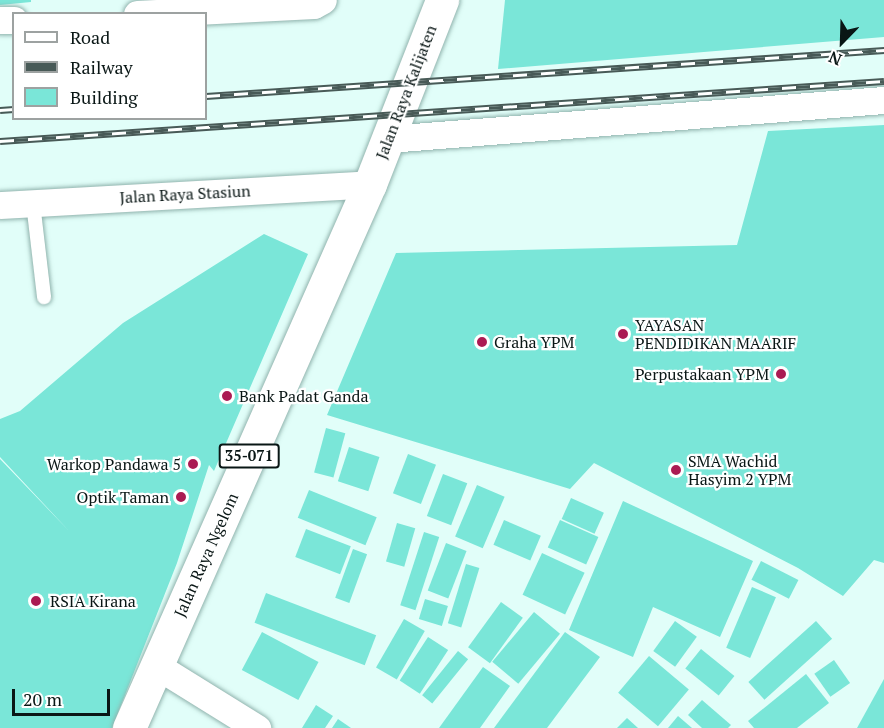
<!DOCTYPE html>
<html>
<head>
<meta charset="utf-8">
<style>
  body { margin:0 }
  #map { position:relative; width:884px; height:728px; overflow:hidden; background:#e1fef9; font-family:"PT Serif",serif }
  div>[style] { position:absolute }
  .building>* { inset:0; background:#7ae6d8; transform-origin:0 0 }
  .roads { filter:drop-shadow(0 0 2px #90b3ad) drop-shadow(0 0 2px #90b3ad) }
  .service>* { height:14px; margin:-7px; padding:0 7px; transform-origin:7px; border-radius:7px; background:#fff }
  .minor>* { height:27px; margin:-13.5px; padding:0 13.5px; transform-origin:13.5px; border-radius:13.5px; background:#fff }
  .primary>* { height:33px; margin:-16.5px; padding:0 16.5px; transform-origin:16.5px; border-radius:16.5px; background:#fff }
  .rail>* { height:7px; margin-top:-3.5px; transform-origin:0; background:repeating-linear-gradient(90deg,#fff 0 14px,#485a57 0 28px); box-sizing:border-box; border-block:2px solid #485a57 }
  .dots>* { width:16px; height:16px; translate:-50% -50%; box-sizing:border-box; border:3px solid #fff; border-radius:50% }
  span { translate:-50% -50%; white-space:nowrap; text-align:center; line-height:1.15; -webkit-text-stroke:4.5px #fff; paint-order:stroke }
  .shield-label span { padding:2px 4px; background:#fff; border:2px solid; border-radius:4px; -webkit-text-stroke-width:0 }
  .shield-label { font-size:15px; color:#091615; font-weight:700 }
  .street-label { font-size:16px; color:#091615 }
  .poi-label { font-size:16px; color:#091615 }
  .left { translate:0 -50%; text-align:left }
  .right { translate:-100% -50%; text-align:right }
  .legend { position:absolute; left:12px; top:12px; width:195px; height:108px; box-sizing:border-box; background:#fff; border:2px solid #9da2a1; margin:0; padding:8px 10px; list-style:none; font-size:18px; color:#091615 }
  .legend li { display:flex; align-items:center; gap:12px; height:30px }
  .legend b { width:30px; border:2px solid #9da2a1 }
  .north { position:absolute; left:812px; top:12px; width:60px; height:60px; -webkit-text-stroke:4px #fff; paint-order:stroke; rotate:203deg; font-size:16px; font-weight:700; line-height:24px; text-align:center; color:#091615 }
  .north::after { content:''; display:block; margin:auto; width:21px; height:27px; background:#091615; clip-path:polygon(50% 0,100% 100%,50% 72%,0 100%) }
  .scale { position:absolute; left:12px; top:689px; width:98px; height:27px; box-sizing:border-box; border:3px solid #091615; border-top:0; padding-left:8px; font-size:18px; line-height:21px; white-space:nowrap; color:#091615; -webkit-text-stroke:4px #fff; paint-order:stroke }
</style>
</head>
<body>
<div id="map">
  <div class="building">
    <i style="clip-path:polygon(0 0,31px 0,31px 2px,0 5px)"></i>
    <i style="clip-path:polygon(505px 0,884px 0,884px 37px,498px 69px)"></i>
    <i style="clip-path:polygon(884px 125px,884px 563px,874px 560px,843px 596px,798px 568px,594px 463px,570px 489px,327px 415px,396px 253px,737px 245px,768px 131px)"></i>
    <i style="clip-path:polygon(264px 234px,308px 254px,214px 471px,209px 465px,177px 563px,112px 728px,0 728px,0 459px,70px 532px,0 457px,0 419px,20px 411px,123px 323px)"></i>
    <i style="left:326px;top:428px;width:20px;height:46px;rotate:15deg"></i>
    <i style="left:349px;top:447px;width:32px;height:36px;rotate:18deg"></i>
    <i style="left:408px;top:454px;width:30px;height:42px;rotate:21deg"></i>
    <i style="left:443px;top:474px;width:26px;height:45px;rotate:21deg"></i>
    <i style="left:477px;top:485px;width:30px;height:56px;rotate:23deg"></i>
    <i style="left:309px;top:490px;width:73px;height:30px;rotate:22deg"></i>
    <i style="left:571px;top:498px;width:36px;height:23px;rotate:24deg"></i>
    <i style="clip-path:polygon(623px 501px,753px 561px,720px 637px,653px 607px,633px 657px,569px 630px)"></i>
    <i style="left:504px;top:520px;width:40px;height:27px;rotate:23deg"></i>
    <i style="left:560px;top:520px;width:42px;height:30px;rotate:24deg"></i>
    <i style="left:397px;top:523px;width:19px;height:40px;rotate:16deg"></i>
    <i style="left:306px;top:529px;width:48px;height:30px;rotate:21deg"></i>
    <i style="left:424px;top:532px;width:16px;height:77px;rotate:18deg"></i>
    <i style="left:446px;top:543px;width:22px;height:51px;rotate:21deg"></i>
    <i style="left:353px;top:549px;width:15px;height:52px;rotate:20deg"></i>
    <i style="left:542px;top:553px;width:47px;height:46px;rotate:25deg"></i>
    <i style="left:761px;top:561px;width:42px;height:21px;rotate:27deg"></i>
    <i style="left:466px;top:564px;width:14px;height:62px;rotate:17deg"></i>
    <i style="left:752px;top:587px;width:26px;height:66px;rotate:23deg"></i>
    <i style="left:266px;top:593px;width:118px;height:32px;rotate:21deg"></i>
    <i style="left:425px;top:599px;width:24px;height:21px;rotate:17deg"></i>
    <i style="left:501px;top:602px;width:27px;height:56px;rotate:36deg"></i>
    <i style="left:534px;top:612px;width:34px;height:65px;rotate:40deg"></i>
    <i style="left:404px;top:619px;width:24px;height:56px;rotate:30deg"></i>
    <i style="left:675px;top:621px;width:27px;height:37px;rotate:36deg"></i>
    <i style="left:816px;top:621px;width:24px;height:91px;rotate:48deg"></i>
    <i style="left:262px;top:632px;width:64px;height:43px;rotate:28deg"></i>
    <i style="clip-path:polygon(565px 632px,600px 657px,547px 728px,494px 728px)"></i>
    <i style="left:428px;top:637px;width:24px;height:52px;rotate:33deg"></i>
    <i style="left:701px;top:649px;width:43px;height:25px;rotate:39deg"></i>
    <i style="left:458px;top:651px;width:13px;height:57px;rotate:39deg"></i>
    <i style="left:649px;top:656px;width:52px;height:48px;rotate:40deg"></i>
    <i style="left:834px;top:660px;width:28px;height:24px;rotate:55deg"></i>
    <i style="clip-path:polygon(483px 667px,510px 686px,480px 728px,439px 728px)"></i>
    <i style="clip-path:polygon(806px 674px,829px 703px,797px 728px,754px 728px,748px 721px)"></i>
    <i style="clip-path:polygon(884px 679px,884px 728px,857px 728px)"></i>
    <i style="clip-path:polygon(702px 700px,731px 725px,728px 728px,702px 728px,688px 715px)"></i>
    <i style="clip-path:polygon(316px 705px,333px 716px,325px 728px,302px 728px)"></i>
    <i style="clip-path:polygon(678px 716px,692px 728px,668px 728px)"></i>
    <i style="clip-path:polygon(627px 718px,638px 728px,617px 728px)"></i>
    <i style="clip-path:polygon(338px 719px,351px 728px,332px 728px)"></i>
  </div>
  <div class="roads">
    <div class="service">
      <i style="left:33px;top:203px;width:95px;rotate:83.3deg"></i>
    </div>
    <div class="minor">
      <i style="left:137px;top:14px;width:177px;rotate:-2.9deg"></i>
      <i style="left:314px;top:5px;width:10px;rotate:-29deg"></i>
      <i style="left:0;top:20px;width:14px"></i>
      <i style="left:388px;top:139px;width:498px;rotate:-4.5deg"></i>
      <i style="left:0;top:205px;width:371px;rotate:-3.2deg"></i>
      <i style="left:157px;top:666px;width:118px;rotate:31.8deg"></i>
    </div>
    <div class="primary">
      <i style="left:129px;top:728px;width:595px;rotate:-66.11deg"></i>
      <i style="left:370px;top:184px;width:198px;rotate:-68.6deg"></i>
    </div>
  </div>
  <div class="rail">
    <i style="left:206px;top:96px;width:680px;rotate:-3.88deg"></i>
    <i style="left:0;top:110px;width:14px;rotate:-4deg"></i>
    <i style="left:0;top:141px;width:886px;rotate:-3.88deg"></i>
  </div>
  <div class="dots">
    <i style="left:623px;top:334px;background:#ab1b53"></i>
    <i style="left:482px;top:342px;background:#ab1b53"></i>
    <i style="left:781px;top:374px;background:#ab1b53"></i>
    <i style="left:227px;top:396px;background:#ab1b53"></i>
    <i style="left:193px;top:464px;background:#ab1b53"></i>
    <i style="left:676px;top:470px;background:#ab1b53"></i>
    <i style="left:181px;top:497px;background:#ab1b53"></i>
    <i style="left:36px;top:601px;background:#ab1b53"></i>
  </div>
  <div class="shield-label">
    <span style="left:249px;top:456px">35-071</span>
  </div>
  <div class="street-label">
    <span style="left:406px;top:92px;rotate:-69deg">Jalan Raya Kalijaten</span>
    <span style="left:185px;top:194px;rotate:-3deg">Jalan Raya Stasiun</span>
    <span style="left:206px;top:555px;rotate:-66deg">Jalan Raya Ngelom</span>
  </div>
  <div class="poi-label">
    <span class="left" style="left:635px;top:334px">YAYASAN<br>PENDIDIKAN MAARIF</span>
    <span class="left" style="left:494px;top:342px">Graha YPM</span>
    <span class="right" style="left:769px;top:374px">Perpustakaan YPM</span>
    <span class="left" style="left:239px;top:396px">Bank Padat Ganda</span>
    <span class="left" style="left:688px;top:470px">SMA Wachid<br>Hasyim 2 YPM</span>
    <span class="right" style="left:181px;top:464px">Warkop Pandawa 5</span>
    <span class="right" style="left:169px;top:497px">Optik Taman</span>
    <span class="left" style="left:50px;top:601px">RSIA Kirana</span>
  </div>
  <ul class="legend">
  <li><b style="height:8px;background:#fff"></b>Road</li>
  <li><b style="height:8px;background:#485a57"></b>Railway</li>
  <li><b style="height:16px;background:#7ae6d8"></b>Building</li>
  </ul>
  <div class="north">N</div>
  <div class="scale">20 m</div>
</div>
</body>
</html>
